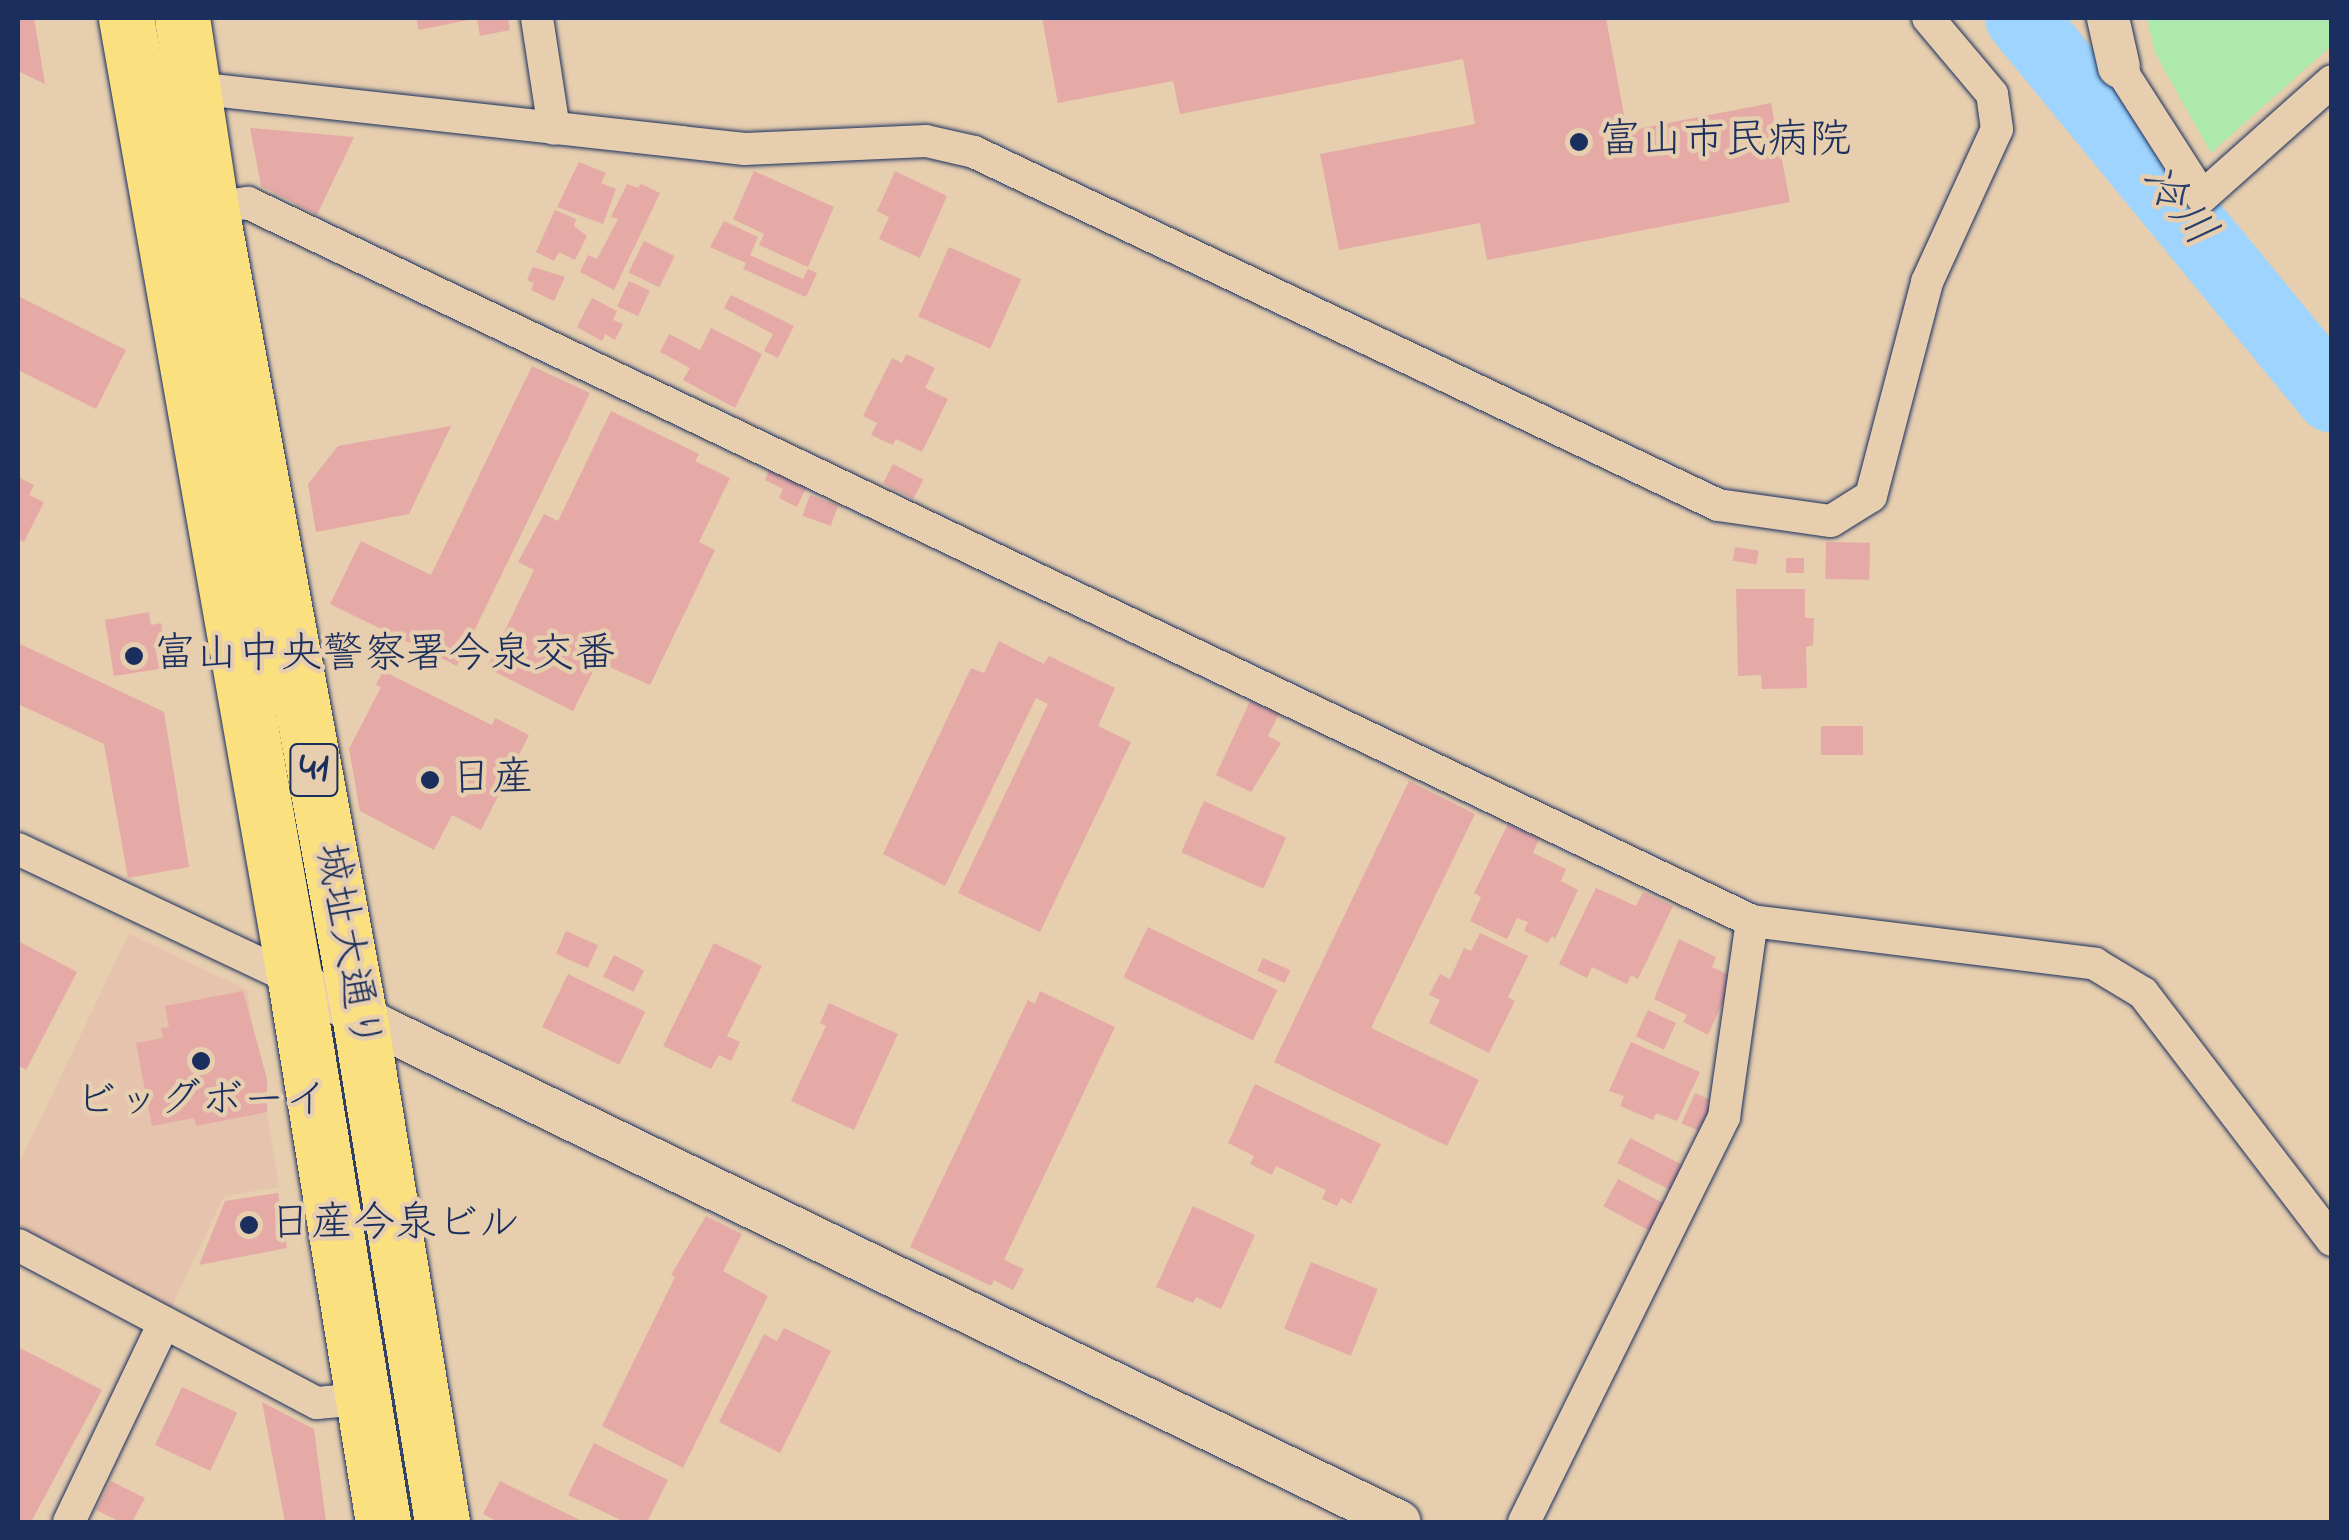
<!DOCTYPE html>
<html>
<head>
<meta charset="utf-8">
<style>
  body { margin:0 }
  #map { position:relative; width:2349px; height:1540px; overflow:hidden; background:#e6ceaf; font-family:"Indie Flower","Klee One",sans-serif }
  div>[style] { position:absolute }
  .built>* { inset:0; background:#e6c3ac }
  .green>* { inset:0; background:#ade8ad }
  .river>* { height:72px; margin:-36px; padding:0 36px; transform-origin:36px; border-radius:36px; background:#9ed4fd }
  .building>* { inset:0; background:#e5aaa6; transform-origin:0 0 }
  .roads { filter:drop-shadow(0 0 2px #1b2f5e) drop-shadow(0 0 2px #1b2f5e) }
  .minor>* { height:32px; margin:-16px; padding:0 16px; transform-origin:16px; border-radius:16px; background:#e6ceaf }
  .tertiary>* { height:42px; margin:-21px; padding:0 21px; transform-origin:21px; border-radius:21px; background:#e6ceaf }
  .trunk>* { height:55px; margin:-27.5px; padding:0 27.5px; transform-origin:27.5px; border-radius:27.5px; background:#fbe080 }
  .dots>* { width:28px; height:28px; translate:-50% -50%; box-sizing:border-box; border:5px solid #e6ceaf; border-radius:50% }
  span { translate:-50% -50%; white-space:nowrap; text-align:center; line-height:1.15; -webkit-text-stroke:9px #e6ceaf; paint-order:stroke }
  .shield-label span { padding:2px 8px; background:#e6ceaf; border:2px solid; border-radius:8px; -webkit-text-stroke-width:0 }
  .shield-label { font-size:40px; color:#1b2f5e; font-weight:700 }
  .poi-label { font-size:42px; color:#1b2f5e }
  .left { translate:0 -50%; text-align:left }
  .street-label { font-size:42px; color:#1b2f5e }
  .water-label { font-size:45px; color:#28406e; font-style:italic }
  .frame { position:absolute; inset:0; border:20px solid #1b2f5e; pointer-events:none }
</style>
</head>
<body>
<div id="map">
  <div class="built">
    <i style="clip-path:polygon(129px 934px,247px 990px,279px 1187px,224px 1196px,171px 1308px,18px 1225px,18px 1166px)"></i>
  </div>
  <div class="green">
    <i style="clip-path:polygon(2147px 18px,2331px 18px,2331px 46px,2211px 153px,2155px 53px)"></i>
  </div>
  <div class="river">
    <i style="left:2021px;top:18px;width:490px;rotate:50.6deg"></i>
  </div>
  <div class="building">
    <i style="clip-path:polygon(18px 18px,34px 18px,45px 84px,18px 71px)"></i>
    <i style="clip-path:polygon(416px 18px,472px 18px,473px 19px,419px 30px)"></i>
    <i style="clip-path:polygon(477px 18px,508px 18px,510px 30px,480px 36px)"></i>
    <i style="clip-path:polygon(1042px 18px,1606px 18px,1627px 131px,1771px 103px,1790px 202px,1487px 260px,1480px 223px,1339px 250px,1320px 154px,1475px 124px,1463px 59px,1180px 114px,1173px 81px,1058px 103px)"></i>
    <i style="clip-path:polygon(250px 128px,354px 137px,317px 215px,261px 186px)"></i>
    <i style="clip-path:polygon(579px 162px,606px 173px,601px 183px,616px 189px,603px 224px,557px 207px)"></i>
    <i style="clip-path:polygon(754px 171px,834px 207px,808px 267px,759px 245px,764px 234px,733px 219px)"></i>
    <i style="clip-path:polygon(895px 171px,947px 196px,920px 258px,879px 239px,889px 217px,877px 211px)"></i>
    <i style="clip-path:polygon(627px 184px,638px 188px,641px 184px,660px 193px,614px 290px,580px 272px,588px 255px,597px 259px,618px 219px,611px 217px)"></i>
    <i style="clip-path:polygon(555px 210px,576px 219px,574px 226px,587px 236px,575px 260px,559px 252px,554px 261px,536px 252px)"></i>
    <i style="clip-path:polygon(724px 221px,758px 237px,750px 255px,803px 279px,808px 269px,817px 273px,806px 297px,743px 269px,746px 263px,710px 247px)"></i>
    <i style="left:644px;top:241px;width:34px;height:35px;rotate:26deg"></i>
    <i style="left:949px;top:247px;width:79px;height:76px;rotate:24deg"></i>
    <i style="clip-path:polygon(533px 267px,565px 277px,554px 301px,531px 290px,534px 283px,527px 280px)"></i>
    <i style="left:629px;top:281px;width:23px;height:28px;rotate:25deg"></i>
    <i style="clip-path:polygon(731px 295px,794px 326px,778px 358px,764px 351px,773px 334px,724px 308px)"></i>
    <i style="clip-path:polygon(18px 296px,126px 350px,96px 409px,18px 370px)"></i>
    <i style="clip-path:polygon(592px 298px,617px 311px,613px 320px,623px 324px,615px 340px,605px 334px,602px 341px,577px 327px)"></i>
    <i style="clip-path:polygon(711px 328px,762px 354px,735px 408px,683px 380px,690px 368px,660px 352px,669px 334px,700px 350px)"></i>
    <i style="clip-path:polygon(906px 354px,935px 368px,925px 388px,948px 399px,922px 452px,896px 439px,893px 445px,871px 435px,877px 423px,863px 416px,892px 358px,902px 363px)"></i>
    <i style="clip-path:polygon(532px 366px,590px 393px,457px 666px,330px 604px,361px 541px,431px 575px)"></i>
    <i style="clip-path:polygon(611px 411px,699px 454px,695px 461px,730px 478px,699px 542px,715px 550px,650px 685px,598px 662px,573px 711px,487px 668px,534px 570px,518px 562px,544px 514px,558px 521px)"></i>
    <i style="clip-path:polygon(451px 426px,409px 514px,316px 532px,308px 484px,338px 446px)"></i>
    <i style="left:893px;top:464px;width:34px;height:22px;rotate:27deg"></i>
    <i style="clip-path:polygon(769px 470px,806px 488px,797px 507px,779px 498px,783px 489px,765px 480px)"></i>
    <i style="clip-path:polygon(18px 477px,34px 485px,29px 495px,44px 502px,24px 542px,18px 539px)"></i>
    <i style="left:810px;top:495px;width:30px;height:22px;rotate:20deg"></i>
    <i style="left:1826px;top:542px;width:44px;height:37px;rotate:1deg"></i>
    <i style="left:1735px;top:547px;width:24px;height:14px;rotate:9deg"></i>
    <i style="left:1786px;top:558px;width:18px;height:15px"></i>
    <i style="clip-path:polygon(1736px 589px,1805px 589px,1805px 618px,1814px 618px,1813px 645px,1806px 647px,1807px 688px,1762px 689px,1761px 675px,1738px 676px)"></i>
    <i style="clip-path:polygon(149px 612px,151px 625px,161px 623px,164px 642px,155px 644px,159px 669px,114px 676px,105px 620px)"></i>
    <i style="clip-path:polygon(999px 641px,1044px 664px,1049px 656px,1115px 688px,1098px 726px,1131px 742px,1040px 932px,958px 893px,1048px 704px,1036px 698px,945px 886px,883px 854px,971px 668px,984px 673px)"></i>
    <i style="clip-path:polygon(18px 643px,164px 712px,189px 867px,128px 878px,104px 744px,18px 704px)"></i>
    <i style="clip-path:polygon(383px 671px,492px 725px,495px 718px,529px 735px,481px 830px,452px 815px,434px 850px,360px 811px,349px 749px,381px 687px,376px 685px)"></i>
    <i style="clip-path:polygon(1250px 701px,1279px 714px,1268px 736px,1281px 743px,1251px 792px,1216px 775px)"></i>
    <i style="left:1821px;top:726px;width:42px;height:29px"></i>
    <i style="clip-path:polygon(1409px 781px,1475px 814px,1371px 1028px,1479px 1080px,1447px 1146px,1274px 1062px)"></i>
    <i style="left:1204px;top:801px;width:90px;height:56px;rotate:24deg"></i>
    <i style="clip-path:polygon(1508px 824px,1539px 839px,1533px 853px,1566px 869px,1561px 881px,1578px 890px,1555px 939px,1552px 936px,1548px 943px,1524px 931px,1528px 922px,1517px 918px,1507px 939px,1470px 921px,1481px 897px,1474px 893px)"></i>
    <i style="clip-path:polygon(1596px 888px,1636px 906px,1643px 892px,1673px 906px,1638px 979px,1631px 975px,1627px 984px,1592px 967px,1587px 978px,1559px 964px)"></i>
    <i style="left:1148px;top:927px;width:144px;height:56px;rotate:26deg"></i>
    <i style="left:566px;top:931px;width:35px;height:25px;rotate:24deg"></i>
    <i style="clip-path:polygon(1480px 933px,1528px 956px,1508px 997px,1515px 1001px,1489px 1053px,1429px 1023px,1440px 1000px,1429px 995px,1440px 974px,1450px 979px,1464px 948px,1471px 951px)"></i>
    <i style="clip-path:polygon(1679px 939px,1716px 957px,1712px 967px,1734px 977px,1708px 1035px,1683px 1022px,1687px 1015px,1654px 999px)"></i>
    <i style="clip-path:polygon(18px 941px,77px 972px,26px 1070px,18px 1065px)"></i>
    <i style="clip-path:polygon(714px 943px,762px 966px,727px 1036px,740px 1042px,731px 1061px,719px 1055px,711px 1069px,663px 1046px)"></i>
    <i style="left:614px;top:955px;width:34px;height:24px;rotate:27deg"></i>
    <i style="left:1263px;top:958px;width:30px;height:14px;rotate:24deg"></i>
    <i style="left:568px;top:974px;width:86px;height:59px;rotate:26deg"></i>
    <i style="clip-path:polygon(243px 991px,267px 1079px,267px 1112px,196px 1126px,194px 1118px,152px 1126px,136px 1043px,163px 1038px,161px 1028px,169px 1027px,165px 1006px)"></i>
    <i style="clip-path:polygon(1040px 991px,1115px 1027px,1004px 1260px,1024px 1269px,1013px 1290px,994px 1280px,991px 1286px,910px 1247px,1028px 1000px,1035px 1004px)"></i>
    <i style="clip-path:polygon(829px 1003px,898px 1034px,854px 1130px,791px 1101px,826px 1026px,820px 1023px)"></i>
    <i style="left:1648px;top:1010px;width:31px;height:29px;rotate:25deg"></i>
    <i style="clip-path:polygon(1631px 1042px,1700px 1072px,1677px 1121px,1656px 1113px,1653px 1120px,1620px 1106px,1624px 1096px,1609px 1091px)"></i>
    <i style="clip-path:polygon(1255px 1084px,1381px 1144px,1351px 1204px,1341px 1198px,1337px 1206px,1322px 1199px,1326px 1190px,1276px 1166px,1272px 1175px,1250px 1164px,1254px 1156px,1228px 1143px)"></i>
    <i style="left:1695px;top:1093px;width:20px;height:33px;rotate:24deg"></i>
    <i style="left:1630px;top:1138px;width:60px;height:28px;rotate:27deg"></i>
    <i style="left:1618px;top:1179px;width:52px;height:31px;rotate:28deg"></i>
    <i style="clip-path:polygon(278px 1193px,287px 1248px,199px 1265px,225px 1201px)"></i>
    <i style="clip-path:polygon(1193px 1206px,1255px 1235px,1221px 1309px,1196px 1297px,1193px 1303px,1156px 1287px)"></i>
    <i style="clip-path:polygon(706px 1216px,742px 1234px,723px 1271px,768px 1296px,683px 1468px,602px 1426px,675px 1277px,671px 1275px)"></i>
    <i style="left:1311px;top:1262px;width:72px;height:72px;rotate:22deg"></i>
    <i style="clip-path:polygon(784px 1328px,831px 1351px,780px 1453px,719px 1422px,764px 1334px,777px 1341px)"></i>
    <i style="clip-path:polygon(18px 1347px,102px 1390px,31px 1522px,18px 1522px)"></i>
    <i style="left:182px;top:1387px;width:61px;height:64px;rotate:25deg"></i>
    <i style="clip-path:polygon(262px 1402px,314px 1429px,326px 1522px,285px 1522px)"></i>
    <i style="clip-path:polygon(594px 1443px,668px 1480px,647px 1522px,625px 1522px,568px 1495px)"></i>
    <i style="clip-path:polygon(111px 1481px,145px 1498px,132px 1522px,121px 1522px,96px 1510px)"></i>
    <i style="clip-path:polygon(500px 1481px,584px 1522px,498px 1522px,483px 1514px)"></i>
  </div>
  <div class="roads">
    <div class="minor">
      <i style="left:537px;top:18px;width:112px;rotate:81.3deg"></i>
      <i style="left:2119px;top:67px;width:154px;rotate:57.4deg"></i>
      <i style="left:2202px;top:197px;width:174px;rotate:-41.7deg"></i>
      <i style="left:194px;top:88px;width:554px;rotate:6.32deg"></i>
      <i style="left:745px;top:149px;width:181px;rotate:-2.5deg"></i>
      <i style="left:926px;top:141px;width:49px;rotate:12.9deg"></i>
      <i style="left:974px;top:152px;width:823px;rotate:25.38deg"></i>
      <i style="left:1718px;top:505px;width:114px;rotate:8.1deg"></i>
      <i style="left:1831px;top:521px;width:47px;rotate:-32deg"></i>
      <i style="left:1871px;top:496px;width:221px;rotate:-75.3deg"></i>
      <i style="left:1927px;top:282px;width:168px;rotate:-65.4deg"></i>
      <i style="left:1997px;top:129px;width:35px;rotate:-98deg"></i>
      <i style="left:1992px;top:94px;width:99px;rotate:-130.1deg"></i>
      <i style="left:211px;top:208px;width:37px;rotate:-8deg"></i>
      <i style="left:248px;top:203px;width:1667px;rotate:25.52deg"></i>
      <i style="left:1752px;top:921px;width:346px;rotate:7.1deg"></i>
      <i style="left:2095px;top:964px;width:56px;rotate:31.1deg"></i>
      <i style="left:2143px;top:993px;width:311px;rotate:52.6deg"></i>
      <i style="left:18px;top:849px;width:306px;rotate:25.3deg"></i>
      <i style="left:18px;top:1245px;width:338px;rotate:27.9deg"></i>
      <i style="left:317px;top:1403px;width:44px;rotate:-5.2deg"></i>
      <i style="left:69px;top:1522px;width:218px;rotate:-64.5deg"></i>
      <i style="left:1524px;top:1522px;width:452px;rotate:-63.7deg"></i>
      <i style="left:1724px;top:1117px;width:198px;rotate:-81.9deg"></i>
    </div>
    <div class="tertiary">
      <i style="left:2108px;top:18px;width:50px;rotate:77.3deg"></i>
      <i style="left:295px;top:980px;width:102px;rotate:28.6deg"></i>
      <i style="left:385px;top:1029px;width:1128px;rotate:25.91deg"></i>
    </div>
    <div class="trunk">
      <i style="left:126px;top:18px;width:977px;rotate:80.04deg"></i>
      <i style="left:295px;top:980px;width:549px;rotate:80.78deg"></i>
      <i style="left:182px;top:18px;width:192px;rotate:81.3deg"></i>
      <i style="left:211px;top:208px;width:819px;rotate:79.6deg"></i>
      <i style="left:359px;top:1014px;width:515px;rotate:80.72deg"></i>
    </div>
  </div>
  <div class="dots">
    <i style="left:1579px;top:142px;background:#1b2f5e"></i>
    <i style="left:134px;top:656px;background:#1b2f5e"></i>
    <i style="left:430px;top:780px;background:#1b2f5e"></i>
    <i style="left:201px;top:1061px;background:#1b2f5e"></i>
    <i style="left:249px;top:1225px;background:#1b2f5e"></i>
  </div>
  <div class="shield-label">
    <span style="left:314px;top:770px">41</span>
  </div>
  <div class="poi-label">
    <span class="left" style="left:1599px;top:142px">富山市民病院</span>
    <span class="left" style="left:154px;top:656px">富山中央警察署今泉交番</span>
    <span class="left" style="left:450px;top:780px">日産</span>
    <span style="left:201px;top:1102px">ビッグボーイ</span>
    <span class="left" style="left:269px;top:1225px">日産今泉ビル</span>
  </div>
  <div class="street-label">
    <span style="left:346px;top:947px;rotate:80deg">城址大通り</span>
  </div>
  <div class="water-label">
    <span style="left:2176px;top:207px;rotate:51deg">冷川</span>
  </div>
  <div class="frame"></div>
</div>
</body>
</html>
